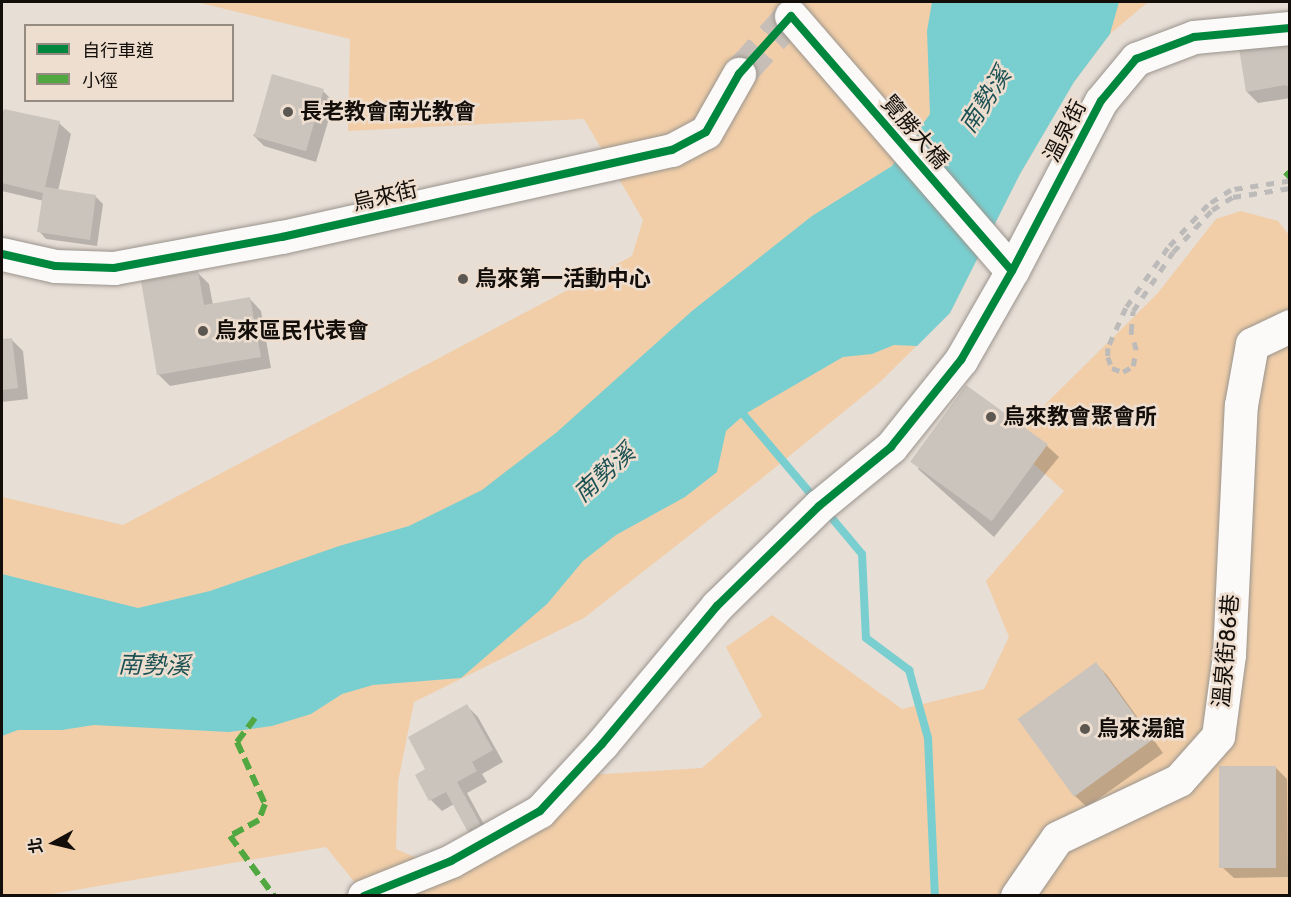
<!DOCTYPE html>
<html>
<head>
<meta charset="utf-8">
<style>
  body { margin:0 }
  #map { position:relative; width:1291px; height:897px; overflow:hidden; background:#e7ded6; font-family:Cabin,"Noto Sans TC",sans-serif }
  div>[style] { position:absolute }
  .green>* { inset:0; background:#f1cea8 }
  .water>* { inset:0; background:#79cfd0 }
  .shadow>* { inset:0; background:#0003 }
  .stream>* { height:8px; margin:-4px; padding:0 4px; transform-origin:4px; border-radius:4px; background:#79cfd0 }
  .building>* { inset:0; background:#cbc4bd; transform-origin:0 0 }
  .minor-tunnel>* { height:33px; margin-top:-16.5px; transform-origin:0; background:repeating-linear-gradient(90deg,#c7bfb7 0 33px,transparent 0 49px) }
  .roads { filter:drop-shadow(0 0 2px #9a948d) drop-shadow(0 0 2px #9a948d) }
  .minor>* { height:33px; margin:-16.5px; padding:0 16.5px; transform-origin:16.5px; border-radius:16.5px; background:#fbfaf9 }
  .rail>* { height:4.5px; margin-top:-2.25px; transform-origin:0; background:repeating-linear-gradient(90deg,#bdbbb9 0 8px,transparent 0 16px) }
  .quiet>* { height:6px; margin-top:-3px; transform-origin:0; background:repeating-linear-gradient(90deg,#51a841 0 12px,transparent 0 18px) }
  .cycleway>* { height:8px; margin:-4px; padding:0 4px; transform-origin:4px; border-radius:4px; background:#00873e }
  .dots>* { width:16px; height:16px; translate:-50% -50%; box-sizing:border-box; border:3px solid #edded0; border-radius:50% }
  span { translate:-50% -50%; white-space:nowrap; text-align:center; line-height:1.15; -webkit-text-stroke:5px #edded0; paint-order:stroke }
  .poi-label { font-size:22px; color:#130e09; font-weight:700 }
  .left { translate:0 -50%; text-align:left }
  .street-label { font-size:22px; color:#130e09 }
  .water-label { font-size:24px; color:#1b5153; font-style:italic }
  .frame { position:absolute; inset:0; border:3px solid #130e09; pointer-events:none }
  .legend { position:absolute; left:24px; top:24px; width:210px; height:78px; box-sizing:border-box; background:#edded0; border:2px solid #968b80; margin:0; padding:8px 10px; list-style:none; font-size:18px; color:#130e09 }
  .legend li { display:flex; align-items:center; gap:12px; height:30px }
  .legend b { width:30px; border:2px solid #968b80 }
  .north { position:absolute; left:24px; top:813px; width:60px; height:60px; -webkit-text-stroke:4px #edded0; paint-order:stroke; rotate:262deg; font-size:16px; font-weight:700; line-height:24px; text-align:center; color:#130e09 }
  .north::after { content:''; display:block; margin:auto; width:21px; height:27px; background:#130e09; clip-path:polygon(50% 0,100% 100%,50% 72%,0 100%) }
</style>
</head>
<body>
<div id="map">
  <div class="green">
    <i style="clip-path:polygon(196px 2px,1148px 2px,1110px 34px,1074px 82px,1020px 174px,950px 313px,879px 383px,760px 480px,584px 618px,414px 702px,398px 782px,396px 849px,448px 872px,573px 776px,702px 768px,762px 716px,726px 647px,772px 615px,902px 709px,984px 689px,1009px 637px,986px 581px,1064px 491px,1008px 441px,1157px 294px,1216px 219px,1241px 211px,1278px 221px,1289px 235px,1289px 895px,365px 895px,326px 847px,46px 895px,2px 896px,2px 497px,123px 525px,632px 256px,643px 220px,584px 119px,348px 131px,350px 39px)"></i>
  </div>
  <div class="water">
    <i style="clip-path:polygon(932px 2px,1119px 2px,1110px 34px,1074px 82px,1020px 174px,950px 313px,917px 346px,894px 345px,872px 354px,843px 357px,745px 414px,726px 431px,717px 472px,685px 497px,616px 535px,583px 561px,547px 604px,461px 678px,373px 685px,342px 694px,311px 714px,272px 726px,229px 732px,94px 725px,62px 730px,18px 730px,2px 736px,2px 574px,138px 608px,210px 591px,339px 546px,409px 526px,482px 490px,557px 432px,692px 311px,812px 216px,892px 166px,930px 114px,927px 31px)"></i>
  </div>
  <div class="shadow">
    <i style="clip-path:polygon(1290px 44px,1290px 98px,1258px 103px,1247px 92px)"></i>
    <i style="clip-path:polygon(323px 91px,334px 102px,316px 162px,264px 146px,253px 135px)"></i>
    <i style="clip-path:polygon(2px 110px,5px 113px,59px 123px,71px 134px,58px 191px,95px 196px,103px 204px,97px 246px,46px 239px,39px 231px,44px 201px,2px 191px)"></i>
    <i style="clip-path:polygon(198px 273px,209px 284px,213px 305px,250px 299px,261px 311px,271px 368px,170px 386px,158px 374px)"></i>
    <i style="clip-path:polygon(11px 339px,23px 351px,28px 399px,2px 402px,2px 341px)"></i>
    <i style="clip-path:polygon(967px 387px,1047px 446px,1059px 457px,994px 537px,918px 469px)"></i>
    <i style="clip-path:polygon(1096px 664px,1107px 675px,1163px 753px,1087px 807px,1075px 796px,1020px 719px)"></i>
    <i style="clip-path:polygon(466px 705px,478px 717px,503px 762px,482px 774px,487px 782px,467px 793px,492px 839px,454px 804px,442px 811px,431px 800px,427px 769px)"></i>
    <i style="clip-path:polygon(1275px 767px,1287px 779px,1288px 877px,1234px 878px,1222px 867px)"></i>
  </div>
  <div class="stream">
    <i style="left:738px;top:408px;width:122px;rotate:49.7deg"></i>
    <i style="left:826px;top:511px;width:56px;rotate:50.1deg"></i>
    <i style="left:862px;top:554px;width:84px;rotate:87.3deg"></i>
    <i style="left:866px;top:638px;width:54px;rotate:36.7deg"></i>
    <i style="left:909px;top:670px;width:71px;rotate:74.4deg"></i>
    <i style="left:928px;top:738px;width:158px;rotate:87.5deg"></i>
  </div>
  <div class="building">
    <i style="clip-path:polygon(1290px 43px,1290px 88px,1286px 85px,1246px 92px,1239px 48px)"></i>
    <i style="left:272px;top:74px;width:54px;height:65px;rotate:16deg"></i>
    <i style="clip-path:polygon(4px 109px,60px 121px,45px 187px,96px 195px,90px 240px,37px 232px,43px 193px,2px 183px,2px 121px)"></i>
    <i style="clip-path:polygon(198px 271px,204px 305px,250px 297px,261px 357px,157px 375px,141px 281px)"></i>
    <i style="clip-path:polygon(12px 338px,18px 388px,2px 390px,2px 339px)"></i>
    <i style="left:966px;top:385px;width:101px;height:95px;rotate:36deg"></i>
    <i style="left:1096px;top:662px;width:96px;height:97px;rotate:54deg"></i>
    <i style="clip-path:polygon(467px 704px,493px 750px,472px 762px,477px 771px,457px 782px,482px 827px,469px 834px,446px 792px,429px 801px,415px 775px,425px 769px,408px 737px)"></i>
    <i style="left:1219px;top:766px;width:57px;height:102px"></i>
  </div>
  <div class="minor-tunnel">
    <i style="left:739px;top:74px;width:78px;rotate:-48.1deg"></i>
  </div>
  <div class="roads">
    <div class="minor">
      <i style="left:791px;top:16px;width:337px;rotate:49.1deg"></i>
      <i style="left:2px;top:254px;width:54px;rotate:12.8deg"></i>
      <i style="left:55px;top:266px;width:59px;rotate:1.9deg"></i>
      <i style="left:114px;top:268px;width:171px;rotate:-10.5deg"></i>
      <i style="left:282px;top:237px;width:400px;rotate:-12.6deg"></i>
      <i style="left:672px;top:150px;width:38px;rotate:-28deg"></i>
      <i style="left:706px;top:132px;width:67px;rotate:-60.4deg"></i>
      <i style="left:364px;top:896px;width:94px;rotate:-21.9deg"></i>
      <i style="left:451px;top:861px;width:102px;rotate:-29.3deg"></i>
      <i style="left:540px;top:811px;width:91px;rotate:-47.2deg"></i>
      <i style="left:602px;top:744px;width:180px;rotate:-50.2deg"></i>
      <i style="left:717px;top:606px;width:143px;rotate:-44.4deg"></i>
      <i style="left:819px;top:506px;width:93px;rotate:-39.3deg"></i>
      <i style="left:891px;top:447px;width:112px;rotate:-51.2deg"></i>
      <i style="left:961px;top:360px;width:103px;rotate:-60.2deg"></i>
      <i style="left:1012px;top:271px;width:192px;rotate:-62.4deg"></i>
      <i style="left:1101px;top:101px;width:55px;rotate:-50.2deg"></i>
      <i style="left:1136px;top:59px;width:62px;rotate:-20.8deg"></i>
      <i style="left:1194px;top:37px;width:96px;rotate:-5.4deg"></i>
      <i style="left:1017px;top:896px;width:70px;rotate:-55.4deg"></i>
      <i style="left:1057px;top:838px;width:135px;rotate:-25.4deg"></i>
      <i style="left:1179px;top:780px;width:59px;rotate:-48.4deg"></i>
      <i style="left:1218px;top:736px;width:82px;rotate:-82.3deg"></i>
      <i style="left:1229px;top:655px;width:250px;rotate:-87.3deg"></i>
      <i style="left:1241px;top:405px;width:62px;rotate:-79.8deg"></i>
      <i style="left:1252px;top:344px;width:42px;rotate:-25.3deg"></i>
    </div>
  </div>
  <div class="rail">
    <i style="left:1290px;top:181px;width:60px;rotate:171.3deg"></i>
    <i style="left:1231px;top:190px;width:27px;rotate:147deg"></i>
    <i style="left:1208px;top:205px;width:59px;rotate:132.9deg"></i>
    <i style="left:1168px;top:248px;width:73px;rotate:125deg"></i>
    <i style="left:1126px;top:308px;width:44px;rotate:114.2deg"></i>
    <i style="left:1108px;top:348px;width:9px;rotate:90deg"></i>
    <i style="left:1108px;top:357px;width:12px;rotate:70deg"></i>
    <i style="left:1112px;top:368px;width:12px;rotate:20deg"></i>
    <i style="left:1123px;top:372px;width:12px;rotate:-31deg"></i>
    <i style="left:1133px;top:366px;width:16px;rotate:-79deg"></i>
    <i style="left:1136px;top:350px;width:19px;rotate:-106deg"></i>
    <i style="left:1131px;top:332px;width:21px;rotate:-85deg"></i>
    <i style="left:1133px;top:311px;width:71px;rotate:-55.9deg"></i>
    <i style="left:1173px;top:252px;width:57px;rotate:-47.1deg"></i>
    <i style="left:1212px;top:210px;width:25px;rotate:-32deg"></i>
    <i style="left:1233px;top:197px;width:58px;rotate:-9deg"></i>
  </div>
  <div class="quiet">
    <i style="left:1285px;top:172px;width:7px;rotate:45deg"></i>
    <i style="left:255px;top:718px;width:30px;rotate:127deg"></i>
    <i style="left:237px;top:742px;width:68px;rotate:65.7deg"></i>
    <i style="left:265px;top:804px;width:17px;rotate:111deg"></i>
    <i style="left:259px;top:820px;width:33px;rotate:151deg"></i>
    <i style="left:230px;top:836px;width:74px;rotate:53.7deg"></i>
  </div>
  <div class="cycleway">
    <i style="left:2px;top:254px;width:54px;rotate:12.8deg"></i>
    <i style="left:55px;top:266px;width:59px;rotate:1.9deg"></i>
    <i style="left:114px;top:268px;width:171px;rotate:-10.5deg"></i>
    <i style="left:282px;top:237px;width:400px;rotate:-12.6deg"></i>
    <i style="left:672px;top:150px;width:38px;rotate:-28deg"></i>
    <i style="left:706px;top:132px;width:67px;rotate:-60.4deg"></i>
    <i style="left:739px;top:74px;width:78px;rotate:-48.1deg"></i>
    <i style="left:791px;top:16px;width:337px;rotate:49.1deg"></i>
    <i style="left:364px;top:896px;width:94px;rotate:-21.9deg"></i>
    <i style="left:451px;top:861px;width:102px;rotate:-29.3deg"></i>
    <i style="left:540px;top:811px;width:91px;rotate:-47.2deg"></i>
    <i style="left:602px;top:744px;width:180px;rotate:-50.2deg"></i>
    <i style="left:717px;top:606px;width:143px;rotate:-44.4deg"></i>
    <i style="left:819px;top:506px;width:93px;rotate:-39.3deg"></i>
    <i style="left:891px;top:447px;width:112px;rotate:-51.2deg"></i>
    <i style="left:961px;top:360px;width:103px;rotate:-60.2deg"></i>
    <i style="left:1012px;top:271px;width:192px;rotate:-62.4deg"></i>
    <i style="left:1101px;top:101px;width:55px;rotate:-50.2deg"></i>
    <i style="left:1136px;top:59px;width:62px;rotate:-20.8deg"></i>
    <i style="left:1194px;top:37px;width:96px;rotate:-5.4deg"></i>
  </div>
  <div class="dots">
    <i style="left:288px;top:112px;background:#5d5751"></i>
    <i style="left:463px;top:279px;background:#5d5751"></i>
    <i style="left:203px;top:331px;background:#5d5751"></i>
    <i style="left:991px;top:417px;background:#5d5751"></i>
    <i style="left:1085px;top:729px;background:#5d5751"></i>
  </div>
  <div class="poi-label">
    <span class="left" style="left:300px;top:112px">長老教會南光教會</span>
    <span class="left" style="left:475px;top:279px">烏來第一活動中心</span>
    <span class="left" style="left:215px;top:331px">烏來區民代表會</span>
    <span class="left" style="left:1003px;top:417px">烏來教會聚會所</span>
    <span class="left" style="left:1097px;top:729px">烏來湯館</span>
  </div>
  <div class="street-label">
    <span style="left:1065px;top:131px;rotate:-63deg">溫泉街</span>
    <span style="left:915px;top:132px;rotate:49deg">覽勝大橋</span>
    <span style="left:385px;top:196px;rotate:-13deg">烏來街</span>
    <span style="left:1226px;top:651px;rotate:-85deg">溫泉街86巷</span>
  </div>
  <div class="water-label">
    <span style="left:985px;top:100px;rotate:-57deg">南勢溪</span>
    <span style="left:604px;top:473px;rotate:-42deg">南勢溪</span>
    <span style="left:154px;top:665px;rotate:1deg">南勢溪</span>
  </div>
  <div class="frame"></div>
  <ul class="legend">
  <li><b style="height:8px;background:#00873e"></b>自行車道</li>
  <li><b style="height:8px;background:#51a841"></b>小徑</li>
  </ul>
  <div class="north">北</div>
</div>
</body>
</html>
